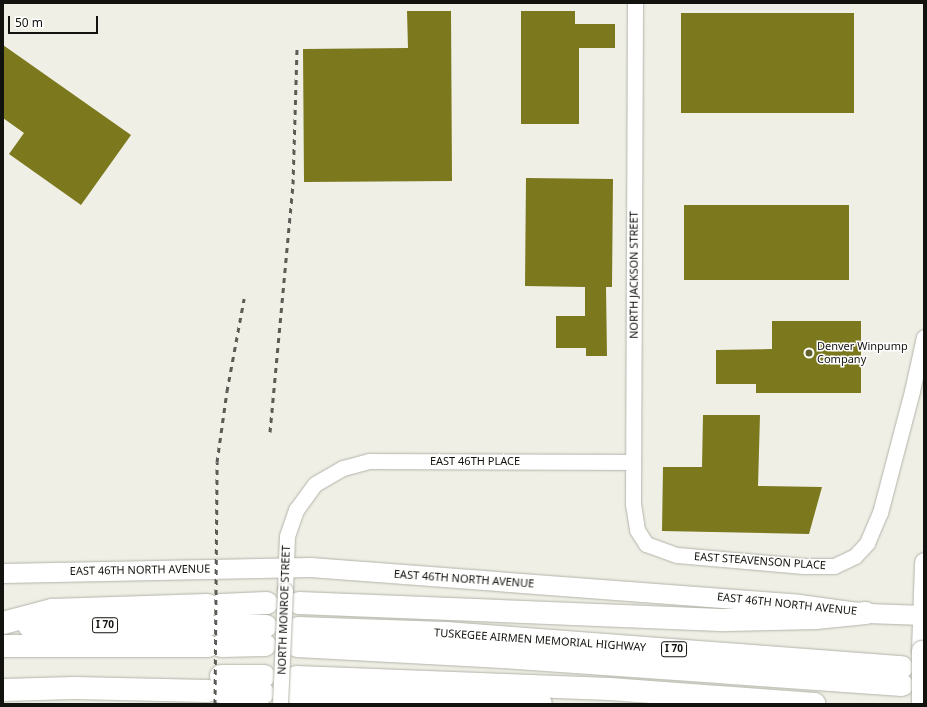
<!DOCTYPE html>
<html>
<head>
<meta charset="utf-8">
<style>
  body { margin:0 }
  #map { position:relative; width:927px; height:707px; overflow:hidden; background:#efefe6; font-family:"Noto Sans",sans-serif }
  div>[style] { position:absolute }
  .building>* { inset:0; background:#7b781d; transform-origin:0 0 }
  .roads { filter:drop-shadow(0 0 1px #b3b3aa) drop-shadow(0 0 1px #b3b3aa) }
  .minor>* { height:15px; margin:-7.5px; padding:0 7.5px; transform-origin:7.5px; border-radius:7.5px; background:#fff }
  .major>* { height:19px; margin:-9.5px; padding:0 9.5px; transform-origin:9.5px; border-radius:9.5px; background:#fff }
  .highway>* { height:22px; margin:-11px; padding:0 11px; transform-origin:11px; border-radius:11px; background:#fff }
  .rail>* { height:3px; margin-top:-1.5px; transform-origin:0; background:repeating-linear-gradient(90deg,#5b5c56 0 5px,transparent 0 10px) }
  .bridges { filter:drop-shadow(0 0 1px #b3b3aa) drop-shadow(0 0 1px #b3b3aa) }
  .minor-bridge>* { height:15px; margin:-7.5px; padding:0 7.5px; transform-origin:7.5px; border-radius:7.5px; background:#fff }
  .major-bridge>* { height:19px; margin:-9.5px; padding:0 9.5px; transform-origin:9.5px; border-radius:9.5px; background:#fff }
  .dots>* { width:11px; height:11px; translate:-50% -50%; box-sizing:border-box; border:2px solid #fffffe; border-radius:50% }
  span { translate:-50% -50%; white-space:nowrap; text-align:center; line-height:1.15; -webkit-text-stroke:3px #fffffe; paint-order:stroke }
  .shield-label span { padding:1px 3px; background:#fffffe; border:1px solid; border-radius:3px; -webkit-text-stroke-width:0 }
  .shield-label { font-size:10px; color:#12130f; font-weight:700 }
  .street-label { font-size:11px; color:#12130f }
  .poi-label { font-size:11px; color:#12130f }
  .left { translate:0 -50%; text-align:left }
  .frame { position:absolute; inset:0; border:4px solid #12130f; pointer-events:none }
  .scale { position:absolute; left:8px; top:16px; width:90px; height:18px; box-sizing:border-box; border:2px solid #12130f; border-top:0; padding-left:5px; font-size:12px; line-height:14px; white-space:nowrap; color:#12130f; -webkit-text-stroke:3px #fffffe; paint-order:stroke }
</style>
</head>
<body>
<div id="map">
  <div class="building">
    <i style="clip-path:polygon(407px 11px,451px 11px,452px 181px,304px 182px,303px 49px,408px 48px)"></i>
    <i style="clip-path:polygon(521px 11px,575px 11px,575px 24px,615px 24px,615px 48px,579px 48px,579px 124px,521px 124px)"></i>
    <i style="left:854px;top:13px;width:100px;height:173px;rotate:90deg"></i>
    <i style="clip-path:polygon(3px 45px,131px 135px,81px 205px,9px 154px,24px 133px,3px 118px)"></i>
    <i style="clip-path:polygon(526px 178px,613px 179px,612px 287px,606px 287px,607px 356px,586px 356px,586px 348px,556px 348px,556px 316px,585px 316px,585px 287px,525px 286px)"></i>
    <i style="left:684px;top:205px;width:165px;height:75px"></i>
    <i style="clip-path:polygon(772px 321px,861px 321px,861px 393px,756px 393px,756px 384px,716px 384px,716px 350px,772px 349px)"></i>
    <i style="clip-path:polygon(703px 415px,760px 415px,758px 486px,822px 487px,809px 534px,662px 531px,663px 467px,702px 467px)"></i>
  </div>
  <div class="roads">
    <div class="minor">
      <i style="left:635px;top:3px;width:501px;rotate:90.23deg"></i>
      <i style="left:633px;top:504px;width:26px;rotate:81deg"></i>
      <i style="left:637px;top:530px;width:17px;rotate:57deg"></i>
      <i style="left:646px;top:544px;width:33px;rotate:20deg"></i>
      <i style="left:677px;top:555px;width:127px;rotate:5deg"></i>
      <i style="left:804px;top:566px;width:30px"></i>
      <i style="left:834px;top:566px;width:23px;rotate:-25deg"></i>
      <i style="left:855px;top:556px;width:18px;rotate:-47deg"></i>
      <i style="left:867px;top:543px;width:33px;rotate:-67deg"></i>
      <i style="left:880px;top:513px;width:126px;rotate:-75.3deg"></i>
      <i style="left:912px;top:391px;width:55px;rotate:-77.5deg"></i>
      <i style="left:285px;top:590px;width:54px;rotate:-87.9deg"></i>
      <i style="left:287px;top:536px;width:28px;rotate:-71deg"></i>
      <i style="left:296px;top:510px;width:32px;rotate:-54deg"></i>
      <i style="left:315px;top:484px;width:32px;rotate:-30deg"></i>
      <i style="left:343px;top:468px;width:28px;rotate:-15deg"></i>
      <i style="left:370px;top:461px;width:263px;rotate:0.2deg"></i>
    </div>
    <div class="major">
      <i style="left:3px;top:573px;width:307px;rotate:-1.1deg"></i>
      <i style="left:310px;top:567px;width:490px;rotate:4.3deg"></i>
      <i style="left:799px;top:604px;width:68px;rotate:7.7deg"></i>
      <i style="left:866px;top:613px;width:58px;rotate:2deg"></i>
      <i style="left:921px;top:650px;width:88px;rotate:-88deg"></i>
    </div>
    <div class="highway">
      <i style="left:299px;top:603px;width:428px;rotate:2.3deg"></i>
      <i style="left:727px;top:620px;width:89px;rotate:-1.3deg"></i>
      <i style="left:816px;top:618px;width:50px;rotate:-5.7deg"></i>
      <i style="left:221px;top:605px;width:46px;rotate:-2.5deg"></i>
      <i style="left:3px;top:623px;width:51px;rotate:-14.9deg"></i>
      <i style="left:52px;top:610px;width:156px;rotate:-1.8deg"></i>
      <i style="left:221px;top:625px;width:45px;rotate:1.3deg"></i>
      <i style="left:29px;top:626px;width:179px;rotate:-0.3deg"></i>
      <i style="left:298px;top:628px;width:148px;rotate:1.9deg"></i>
      <i style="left:446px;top:633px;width:457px;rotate:4.3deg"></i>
      <i style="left:3px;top:646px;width:205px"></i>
      <i style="left:221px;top:646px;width:44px;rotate:-1.3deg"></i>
      <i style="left:297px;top:646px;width:206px;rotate:3.1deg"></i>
      <i style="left:503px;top:657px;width:400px;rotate:4deg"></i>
      <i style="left:221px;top:676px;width:43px"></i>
      <i style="left:296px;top:677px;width:314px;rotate:2.2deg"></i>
      <i style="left:610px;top:689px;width:205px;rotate:4.2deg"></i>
      <i style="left:3px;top:690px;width:71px;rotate:-1.6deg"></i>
      <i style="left:74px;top:688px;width:134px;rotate:1.3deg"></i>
      <i style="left:221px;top:692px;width:42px;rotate:1.4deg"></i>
      <i style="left:296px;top:694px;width:245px;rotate:2.3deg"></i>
    </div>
  </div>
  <div class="rail">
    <i style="left:270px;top:432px;width:249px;rotate:-84.7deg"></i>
    <i style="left:293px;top:184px;width:138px;rotate:-88.3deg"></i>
    <i style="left:215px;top:704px;width:242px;rotate:-89.5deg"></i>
    <i style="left:217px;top:462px;width:72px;rotate:-82deg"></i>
    <i style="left:227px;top:391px;width:94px;rotate:-79.5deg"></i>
  </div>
  <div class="bridges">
    <div class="minor-bridge">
      <i style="left:280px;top:704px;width:114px;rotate:-87.5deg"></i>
    </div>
    <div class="major-bridge">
      <i style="left:921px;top:704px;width:54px;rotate:-90deg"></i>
    </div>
  </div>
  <div class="dots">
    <i style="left:809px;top:353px;background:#62612e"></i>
  </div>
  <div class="shield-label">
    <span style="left:105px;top:625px">I 70</span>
    <span style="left:674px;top:649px">I 70</span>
  </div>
  <div class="street-label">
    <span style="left:634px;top:275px;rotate:-90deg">NORTH JACKSON STREET</span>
    <span style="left:475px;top:461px">EAST 46TH PLACE</span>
    <span style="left:760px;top:561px;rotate:4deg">EAST STEAVENSON PLACE</span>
    <span style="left:140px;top:570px;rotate:-1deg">EAST 46TH NORTH AVENUE</span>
    <span style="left:464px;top:579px;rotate:4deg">EAST 46TH NORTH AVENUE</span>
    <span style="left:787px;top:604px;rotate:6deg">EAST 46TH NORTH AVENUE</span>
    <span style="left:284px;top:610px;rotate:-88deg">NORTH MONROE STREET</span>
    <span style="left:540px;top:640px;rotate:4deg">TUSKEGEE AIRMEN MEMORIAL HIGHWAY</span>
  </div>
  <div class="poi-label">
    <span class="left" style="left:817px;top:353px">Denver Winpump<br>Company</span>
  </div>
  <div class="frame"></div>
  <div class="scale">50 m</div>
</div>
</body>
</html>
